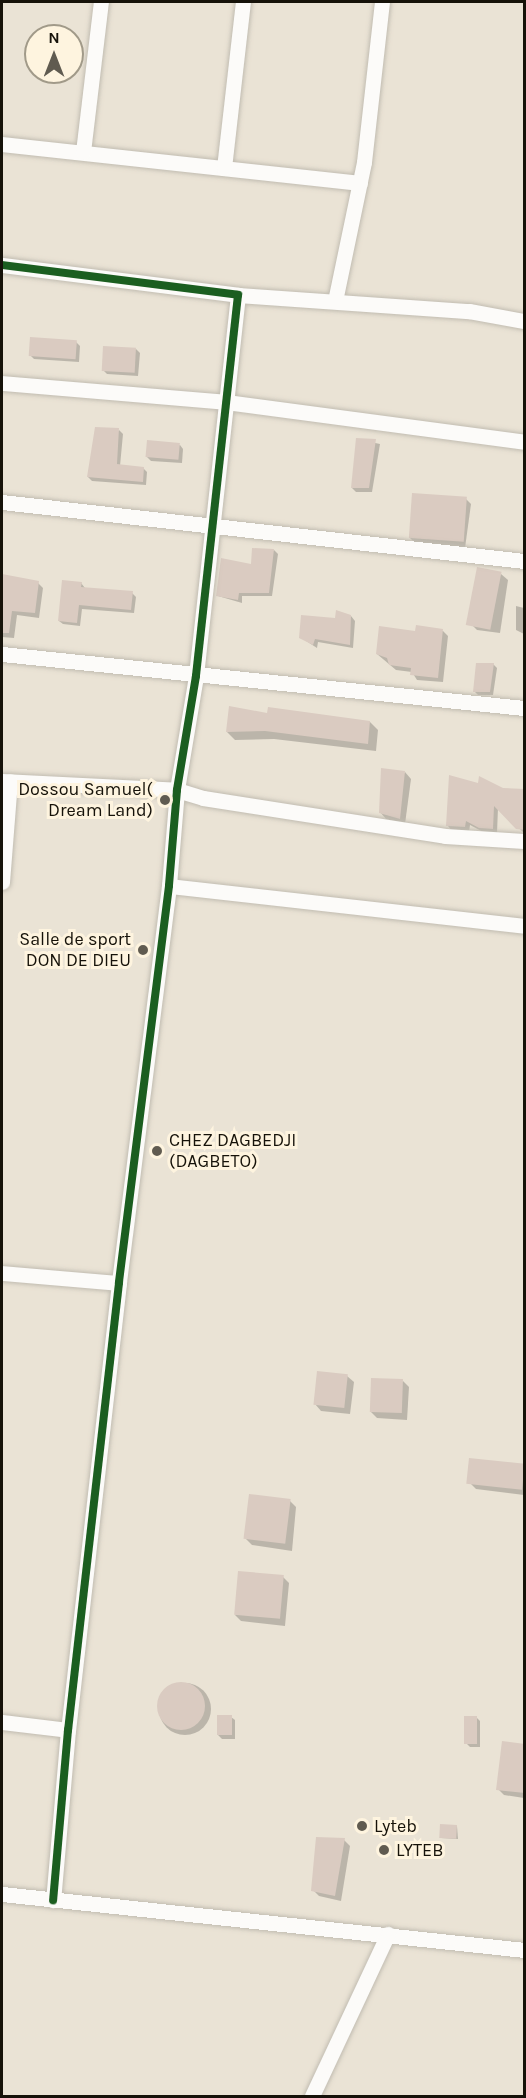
<!DOCTYPE html>
<html>
<head>
<meta charset="utf-8">
<style>
  body { margin:0 }
  #map { position:relative; width:526px; height:2098px; overflow:hidden; background:#eae3d5; font-family:Karla,sans-serif }
  div>[style] { position:absolute }
  .shadow>* { inset:0; background:#0003 }
  .round { border-radius:50% }
  .building>* { inset:0; background:#dacbc1; transform-origin:0 0 }
  .roads { filter:drop-shadow(0 0 2px #c1bcb1) drop-shadow(0 0 2px #c1bcb1) }
  .minor>* { height:15px; margin:-7.5px; padding:0 7.5px; transform-origin:7.5px; border-radius:7.5px; background:#fcfbf9 }
  .cycleway>* { height:8px; margin:-4px; padding:0 4px; transform-origin:4px; border-radius:4px; background:#1b5e20 }
  .dots>* { width:16px; height:16px; translate:-50% -50%; box-sizing:border-box; border:3px solid #fef4df; border-radius:50% }
  span { translate:-50% -50%; white-space:nowrap; text-align:center; line-height:1.15; -webkit-text-stroke:6px #fef4df; paint-order:stroke }
  .poi-label { font-size:18px; color:#161209 }
  .right { translate:-100% -50%; text-align:right }
  .left { translate:0 -50%; text-align:left }
  .frame { position:absolute; inset:0; border:3px solid #161209; pointer-events:none }
  .north { position:absolute; left:24px; top:24px; width:60px; height:60px; box-sizing:border-box; background:#fef4df; border:2px solid #a19a89; border-radius:50%; rotate:0deg; font-size:16px; font-weight:700; line-height:24px; text-align:center; color:#161209 }
  .north::after { content:''; display:block; margin:auto; width:21px; height:27px; background:#605b50; clip-path:polygon(50% 0,100% 100%,50% 72%,0 100%) }
</style>
</head>
<body>
<div id="map">
  <div class="shadow">
    <i style="clip-path:polygon(76px 342px,80px 346px,79px 362px,34px 359px,30px 355px)"></i>
    <i style="clip-path:polygon(136px 349px,140px 353px,138px 376px,107px 374px,103px 370px)"></i>
    <i style="clip-path:polygon(119px 430px,123px 434px,120px 466px,143px 468px,147px 472px,146px 485px,92px 481px,88px 477px)"></i>
    <i style="clip-path:polygon(357px 439px,380px 444px,372px 492px,356px 492px,352px 488px)"></i>
    <i style="clip-path:polygon(180px 445px,183px 449px,182px 463px,151px 461px,147px 457px)"></i>
    <i style="clip-path:polygon(466px 499px,471px 504px,465px 548px,415px 543px,410px 538px)"></i>
    <i style="clip-path:polygon(274px 550px,278px 554px,272px 596px,242px 596px,242px 603px,218px 596px)"></i>
    <i style="clip-path:polygon(501px 574px,508px 580px,500px 633px,477px 630px,471px 624px)"></i>
    <i style="clip-path:polygon(2px 578px,38px 583px,43px 588px,39px 618px,17px 615px,14px 638px,2px 637px)"></i>
    <i style="clip-path:polygon(81px 583px,85px 588px,132px 593px,136px 597px,134px 613px,82px 609px,80px 626px,63px 624px,59px 621px)"></i>
    <i style="clip-path:polygon(516px 606px,524px 608px,524px 634px,516px 630px)"></i>
    <i style="clip-path:polygon(351px 616px,355px 621px,353px 648px,318px 642px,317px 648px,300px 637px)"></i>
    <i style="clip-path:polygon(443px 631px,448px 636px,443px 682px,417px 680px,412px 672px,396px 670px,377px 654px,417px 633px)"></i>
    <i style="clip-path:polygon(493px 664px,497px 668px,493px 695px,478px 695px,474px 691px)"></i>
    <i style="clip-path:polygon(268px 715px,370px 722px,378px 730px,376px 751px,274px 739px,235px 740px,227px 732px)"></i>
    <i style="clip-path:polygon(405px 772px,411px 779px,405px 824px,386px 819px,380px 812px)"></i>
    <i style="clip-path:polygon(503px 789px,524px 790px,524px 833px,498px 808px,497px 833px,485px 833px,470px 825px,469px 832px,452px 831px,448px 826px)"></i>
    <i style="clip-path:polygon(347px 1376px,354px 1382px,350px 1414px,321px 1411px,315px 1404px)"></i>
    <i style="clip-path:polygon(403px 1381px,409px 1387px,407px 1420px,377px 1418px,371px 1412px)"></i>
    <i style="clip-path:polygon(524px 1465px,524px 1495px,476px 1489px,470px 1483px)"></i>
    <i style="clip-path:polygon(290px 1501px,296px 1507px,292px 1551px,252px 1545px,246px 1539px)"></i>
    <i style="clip-path:polygon(283px 1577px,289px 1583px,285px 1626px,241px 1621px,235px 1615px)"></i>
    <i class="round" style="left:159px;top:1683px;width:52px;height:52px"></i>
    <i style="clip-path:polygon(231px 1717px,235px 1720px,235px 1739px,222px 1739px,218px 1735px)"></i>
    <i style="clip-path:polygon(476px 1717px,480px 1721px,480px 1747px,470px 1747px,466px 1743px)"></i>
    <i style="clip-path:polygon(524px 1746px,524px 1798px,504px 1795px,498px 1789px)"></i>
    <i style="clip-path:polygon(457px 1826px,458px 1839px,441px 1838px)"></i>
    <i style="clip-path:polygon(344px 1840px,350px 1846px,341px 1901px,319px 1896px,313px 1890px)"></i>
  </div>
  <div class="building">
    <i style="left:30px;top:337px;width:47px;height:19px;rotate:4deg"></i>
    <i style="left:103px;top:346px;width:33px;height:25px;rotate:3deg"></i>
    <i style="clip-path:polygon(95px 427px,119px 428px,117px 464px,144px 467px,143px 482px,87px 477px)"></i>
    <i style="clip-path:polygon(356px 438px,376px 439px,369px 488px,351px 488px)"></i>
    <i style="left:147px;top:440px;width:33px;height:17px;rotate:5deg"></i>
    <i style="left:412px;top:493px;width:55px;height:45px;rotate:4deg"></i>
    <i style="clip-path:polygon(252px 548px,274px 549px,269px 593px,239px 593px,238px 600px,216px 596px,221px 558px,251px 564px)"></i>
    <i style="left:477px;top:567px;width:25px;height:59px;rotate:11deg"></i>
    <i style="clip-path:polygon(2px 574px,39px 581px,35px 613px,12px 611px,9px 633px,2px 633px)"></i>
    <i style="clip-path:polygon(62px 580px,82px 582px,81px 587px,133px 591px,131px 610px,79px 605px,77px 623px,58px 621px)"></i>
    <i style="clip-path:polygon(336px 610px,351px 615px,350px 645px,315px 639px,313px 645px,299px 638px,301px 615px,335px 618px)"></i>
    <i style="clip-path:polygon(416px 625px,443px 629px,438px 678px,410px 675px,411px 668px,389px 665px,387px 658px,376px 654px,379px 626px,415px 631px)"></i>
    <i style="clip-path:polygon(476px 663px,494px 663px,490px 692px,473px 692px)"></i>
    <i style="clip-path:polygon(229px 706px,267px 713px,268px 707px,370px 721px,368px 744px,265px 731px,226px 732px)"></i>
    <i style="clip-path:polygon(381px 768px,405px 771px,400px 819px,379px 813px)"></i>
    <i style="clip-path:polygon(449px 775px,478px 783px,479px 776px,503px 788px,525px 789px,525px 830px,516px 829px,494px 806px,493px 829px,479px 828px,466px 821px,465px 827px,446px 826px)"></i>
    <i style="left:317px;top:1371px;width:31px;height:34px;rotate:6deg"></i>
    <i style="left:371px;top:1378px;width:32px;height:34px;rotate:2deg"></i>
    <i style="left:469px;top:1458px;width:56px;height:26px;rotate:6deg"></i>
    <i style="left:249px;top:1494px;width:42px;height:45px;rotate:7deg"></i>
    <i style="left:238px;top:1571px;width:46px;height:44px;rotate:5deg"></i>
    <i class="round" style="left:157px;top:1682px;width:48px;height:48px"></i>
    <i style="left:217px;top:1715px;width:15px;height:20px"></i>
    <i style="left:464px;top:1716px;width:13px;height:28px"></i>
    <i style="clip-path:polygon(502px 1741px,525px 1744px,525px 1793px,496px 1790px)"></i>
    <i style="left:440px;top:1824px;width:17px;height:14px;rotate:3deg"></i>
    <i style="clip-path:polygon(316px 1837px,345px 1838px,335px 1896px,311px 1891px)"></i>
  </div>
  <div class="roads">
    <div class="minor">
      <i style="left:2px;top:144px;width:360px;rotate:6.2deg"></i>
      <i style="left:83px;top:152px;width:151px;rotate:-83.2deg"></i>
      <i style="left:224px;top:168px;width:167px;rotate:-83.5deg"></i>
      <i style="left:2px;top:265px;width:238px;rotate:7.2deg"></i>
      <i style="left:238px;top:295px;width:383px;rotate:96.3deg"></i>
      <i style="left:196px;top:676px;width:116px;rotate:99.5deg"></i>
      <i style="left:177px;top:790px;width:96px;rotate:94.8deg"></i>
      <i style="left:169px;top:886px;width:400px;rotate:97.2deg"></i>
      <i style="left:119px;top:1283px;width:450px;rotate:96.5deg"></i>
      <i style="left:68px;top:1730px;width:171px;rotate:95deg"></i>
      <i style="left:238px;top:295px;width:232px;rotate:4deg"></i>
      <i style="left:469px;top:311px;width:56px;rotate:10.3deg"></i>
      <i style="left:335px;top:301px;width:142px;rotate:-78.2deg"></i>
      <i style="left:364px;top:162px;width:161px;rotate:-83.6deg"></i>
      <i style="left:2px;top:383px;width:225px;rotate:4.8deg"></i>
      <i style="left:226px;top:402px;width:301px;rotate:7.6deg"></i>
      <i style="left:2px;top:502px;width:525px;rotate:6.45deg"></i>
      <i style="left:2px;top:654px;width:525px;rotate:5.91deg"></i>
      <i style="left:2px;top:781px;width:175px;rotate:2.9deg"></i>
      <i style="left:177px;top:790px;width:27px;rotate:17deg"></i>
      <i style="left:203px;top:798px;width:245px;rotate:8.9deg"></i>
      <i style="left:445px;top:836px;width:79px;rotate:3.6deg"></i>
      <i style="left:2px;top:882px;width:101px;rotate:-85.5deg"></i>
      <i style="left:169px;top:886px;width:357px;rotate:6.4deg"></i>
      <i style="left:2px;top:1273px;width:117px;rotate:4.9deg"></i>
      <i style="left:2px;top:1722px;width:66px;rotate:6.9deg"></i>
      <i style="left:2px;top:1894px;width:525px;rotate:6.12deg"></i>
      <i style="left:312px;top:2096px;width:179px;rotate:-64.9deg"></i>
    </div>
  </div>
  <div class="cycleway">
    <i style="left:2px;top:265px;width:238px;rotate:7.2deg"></i>
    <i style="left:238px;top:295px;width:383px;rotate:96.3deg"></i>
    <i style="left:196px;top:676px;width:116px;rotate:99.5deg"></i>
    <i style="left:177px;top:790px;width:96px;rotate:94.8deg"></i>
    <i style="left:169px;top:886px;width:400px;rotate:97.2deg"></i>
    <i style="left:119px;top:1283px;width:450px;rotate:96.5deg"></i>
    <i style="left:68px;top:1730px;width:171px;rotate:95deg"></i>
  </div>
  <div class="dots">
    <i style="left:165px;top:800px;background:#605b50"></i>
    <i style="left:143px;top:950px;background:#605b50"></i>
    <i style="left:157px;top:1151px;background:#605b50"></i>
    <i style="left:362px;top:1826px;background:#605b50"></i>
    <i style="left:384px;top:1850px;background:#605b50"></i>
  </div>
  <div class="poi-label">
    <span class="right" style="left:153px;top:800px">Dossou Samuel(<br>Dream Land)</span>
    <span class="right" style="left:131px;top:950px">Salle de sport<br>DON DE DIEU</span>
    <span class="left" style="left:169px;top:1151px">CHEZ DAGBEDJI<br>(DAGBETO)</span>
    <span class="left" style="left:374px;top:1826px">Lyteb</span>
    <span class="left" style="left:396px;top:1850px">LYTEB</span>
  </div>
  <div class="frame"></div>
  <div class="north">N</div>
</div>
</body>
</html>
